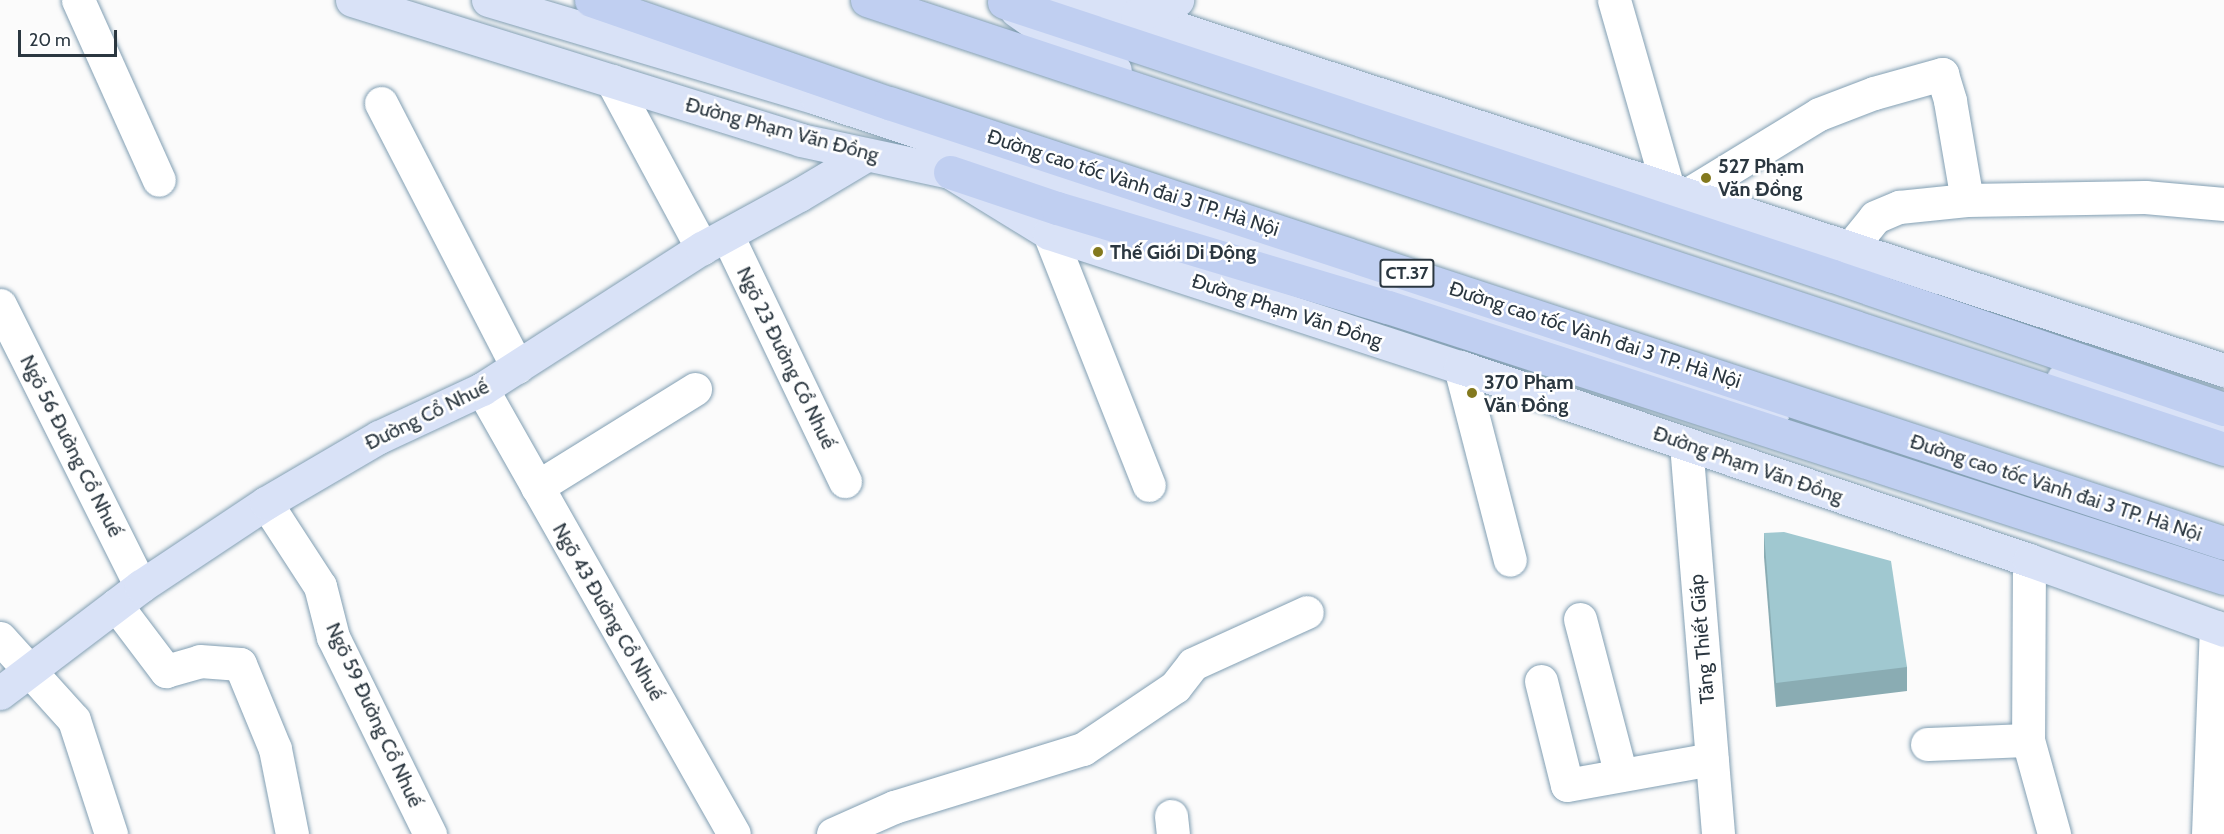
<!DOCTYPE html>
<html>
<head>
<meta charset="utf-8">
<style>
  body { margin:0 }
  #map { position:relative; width:2224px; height:834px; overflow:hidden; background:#fbfbfb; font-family:Cabin,sans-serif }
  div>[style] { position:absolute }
  .roads { filter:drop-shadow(0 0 2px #829fb3) drop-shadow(0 0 2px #829fb3) }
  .minor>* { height:33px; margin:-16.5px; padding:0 16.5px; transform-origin:16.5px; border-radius:16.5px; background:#fff }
  .major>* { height:33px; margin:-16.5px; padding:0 16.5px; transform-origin:16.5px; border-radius:16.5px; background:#d9e2f7 }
  .highway>* { height:33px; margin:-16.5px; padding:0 16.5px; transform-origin:16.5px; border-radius:16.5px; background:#c0cff1 }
  .wall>* { inset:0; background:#8aacb3 }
  .building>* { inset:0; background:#a0c8d0 }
  .dots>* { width:16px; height:16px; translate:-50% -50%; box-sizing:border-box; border:3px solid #fff; border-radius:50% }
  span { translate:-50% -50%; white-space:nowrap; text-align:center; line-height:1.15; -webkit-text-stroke:5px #fff; paint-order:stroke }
  .shield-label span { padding:2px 4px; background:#fff; border:2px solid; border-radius:4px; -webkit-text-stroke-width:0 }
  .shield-label { font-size:18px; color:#2b3740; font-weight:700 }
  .street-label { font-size:20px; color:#2b3740 }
  .poi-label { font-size:20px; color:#2b3740; font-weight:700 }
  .left { translate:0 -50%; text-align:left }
  .scale { position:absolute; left:18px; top:30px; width:99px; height:27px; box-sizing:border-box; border:3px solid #2b3740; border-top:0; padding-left:8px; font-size:18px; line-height:21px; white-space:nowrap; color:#2b3740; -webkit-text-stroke:4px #fff; paint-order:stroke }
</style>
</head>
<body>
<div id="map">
  <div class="roads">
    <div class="minor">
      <i style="left:78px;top:0;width:197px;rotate:65.8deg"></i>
      <i style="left:1614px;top:0;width:196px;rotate:74deg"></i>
      <i style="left:612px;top:81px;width:190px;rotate:61.7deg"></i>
      <i style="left:381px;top:103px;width:297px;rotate:62.7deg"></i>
      <i style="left:1688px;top:194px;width:153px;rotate:-31.4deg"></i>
      <i style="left:1819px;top:114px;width:59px;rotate:-20.9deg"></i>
      <i style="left:1874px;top:93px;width:71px;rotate:-15.6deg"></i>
      <i style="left:1942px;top:74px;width:28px;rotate:73deg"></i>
      <i style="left:1950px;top:101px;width:100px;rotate:80.3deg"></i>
      <i style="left:1049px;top:233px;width:271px;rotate:68.4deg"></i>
      <i style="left:727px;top:235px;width:273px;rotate:64.4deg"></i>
      <i style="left:1851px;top:247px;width:38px;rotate:-51deg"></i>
      <i style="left:1875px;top:217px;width:26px;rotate:-23deg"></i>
      <i style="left:1899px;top:207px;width:68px;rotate:-5.9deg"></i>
      <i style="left:1967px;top:200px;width:178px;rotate:-1deg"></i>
      <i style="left:2145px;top:197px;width:79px;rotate:5.1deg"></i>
      <i style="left:0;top:305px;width:314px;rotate:63.4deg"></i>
      <i style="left:1460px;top:367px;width:199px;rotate:75.5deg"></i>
      <i style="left:482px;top:389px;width:511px;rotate:60.48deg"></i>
      <i style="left:1686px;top:444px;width:391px;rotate:85.3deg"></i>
      <i style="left:537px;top:487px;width:186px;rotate:-31.8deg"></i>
      <i style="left:266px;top:503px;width:99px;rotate:57deg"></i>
      <i style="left:320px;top:586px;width:53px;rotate:75.7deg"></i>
      <i style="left:333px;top:637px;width:220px;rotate:63.8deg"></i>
      <i style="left:2029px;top:560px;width:180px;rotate:90.3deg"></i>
      <i style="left:2028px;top:740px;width:98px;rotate:74.5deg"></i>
      <i style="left:116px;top:605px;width:83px;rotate:52.9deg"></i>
      <i style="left:166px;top:671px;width:35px;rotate:-16deg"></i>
      <i style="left:200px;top:661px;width:40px;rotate:4.3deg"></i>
      <i style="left:240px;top:664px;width:92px;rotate:67.6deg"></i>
      <i style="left:275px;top:749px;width:87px;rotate:78.7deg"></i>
      <i style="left:1580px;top:619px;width:161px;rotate:75.3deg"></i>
      <i style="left:0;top:638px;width:110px;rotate:47.9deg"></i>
      <i style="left:74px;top:720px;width:120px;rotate:72deg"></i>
      <i style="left:1541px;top:681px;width:107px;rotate:76deg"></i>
      <i style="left:1567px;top:785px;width:147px;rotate:-10.2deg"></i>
      <i style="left:1927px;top:744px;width:101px;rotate:-2.3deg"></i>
      <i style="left:1171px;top:816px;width:18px;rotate:84deg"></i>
      <i style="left:833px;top:834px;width:67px;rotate:-23.9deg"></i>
      <i style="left:894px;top:807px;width:198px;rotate:-17.1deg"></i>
      <i style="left:1083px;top:749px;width:111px;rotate:-34deg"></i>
      <i style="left:1175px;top:687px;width:29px;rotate:-52deg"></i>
      <i style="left:1193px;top:664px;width:125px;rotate:-24.5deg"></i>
      <i style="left:2208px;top:834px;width:207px;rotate:-87.8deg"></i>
    </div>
    <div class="major">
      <i style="left:352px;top:0;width:470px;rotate:17.3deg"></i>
      <i style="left:801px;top:140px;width:152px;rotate:12.1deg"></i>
      <i style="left:950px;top:172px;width:116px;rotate:31.6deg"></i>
      <i style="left:1049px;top:233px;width:432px;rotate:18.1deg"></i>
      <i style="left:1460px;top:367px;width:601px;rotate:18.74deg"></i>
      <i style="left:2029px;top:560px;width:207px;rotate:19.7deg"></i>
      <i style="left:488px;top:0;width:343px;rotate:16.6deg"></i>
      <i style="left:817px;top:98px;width:1006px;rotate:18.36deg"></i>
      <i style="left:1032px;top:4px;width:106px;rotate:6deg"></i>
      <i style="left:1137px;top:15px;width:1144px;rotate:18.09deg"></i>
      <i style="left:1016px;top:10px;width:90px;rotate:35.1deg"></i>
      <i style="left:1090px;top:62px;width:26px;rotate:18deg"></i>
      <i style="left:1137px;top:15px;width:43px;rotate:-20.6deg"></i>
      <i style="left:2063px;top:379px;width:169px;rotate:17.6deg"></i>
      <i style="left:0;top:693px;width:177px;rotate:-37.2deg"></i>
      <i style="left:141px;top:586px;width:150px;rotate:-33.6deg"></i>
      <i style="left:266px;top:503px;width:131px;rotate:-30.3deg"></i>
      <i style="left:379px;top:437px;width:114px;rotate:-25deg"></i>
      <i style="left:482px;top:389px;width:261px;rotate:-32.7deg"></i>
      <i style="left:702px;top:248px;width:111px;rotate:-28.7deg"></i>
      <i style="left:799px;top:195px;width:78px;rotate:-30.8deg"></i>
    </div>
    <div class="highway">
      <i style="left:591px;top:0;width:315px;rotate:19.1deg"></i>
      <i style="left:889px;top:103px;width:1406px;rotate:18.24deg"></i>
      <i style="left:867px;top:0;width:1429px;rotate:18.31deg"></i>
      <i style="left:1004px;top:2px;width:873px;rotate:18.29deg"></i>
      <i style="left:1833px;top:276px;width:413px;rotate:18.8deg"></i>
      <i style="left:950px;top:172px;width:113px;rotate:18.6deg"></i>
      <i style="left:1057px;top:208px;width:345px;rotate:16.7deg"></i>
      <i style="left:1388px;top:307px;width:879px;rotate:17.96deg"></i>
    </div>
  </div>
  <div class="wall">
    <i style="clip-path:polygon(1764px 533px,1907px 667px,1907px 691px,1776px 707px,1764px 557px)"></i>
  </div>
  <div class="building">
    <i style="clip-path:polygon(1784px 532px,1891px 561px,1907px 667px,1776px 683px,1764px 533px)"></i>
  </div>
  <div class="dots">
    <i style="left:1706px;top:178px;background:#83791e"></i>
    <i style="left:1098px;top:252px;background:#83791e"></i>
    <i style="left:1472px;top:393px;background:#83791e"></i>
  </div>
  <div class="shield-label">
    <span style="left:1407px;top:273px">CT.37</span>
  </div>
  <div class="street-label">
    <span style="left:782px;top:130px;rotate:15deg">Đường Phạm Văn Đồng</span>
    <span style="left:1133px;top:183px;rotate:18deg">Đường cao tốc Vành đai 3 TP. Hà Nội</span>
    <span style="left:1287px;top:311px;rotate:18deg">Đường Phạm Văn Đồng</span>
    <span style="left:1595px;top:335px;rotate:18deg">Đường cao tốc Vành đai 3 TP. Hà Nội</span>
    <span style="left:786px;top:358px;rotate:64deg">Ngõ 23 Đường Cổ Nhuế</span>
    <span style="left:427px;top:415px;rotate:-26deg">Đường Cổ Nhuế</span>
    <span style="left:71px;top:446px;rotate:63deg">Ngõ 56 Đường Cổ Nhuế</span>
    <span style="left:1748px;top:465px;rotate:19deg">Đường Phạm Văn Đồng</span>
    <span style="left:2056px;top:488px;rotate:18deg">Đường cao tốc Vành đai 3 TP. Hà Nội</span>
    <span style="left:608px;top:612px;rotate:60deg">Ngõ 43 Đường Cổ Nhuế</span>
    <span style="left:1702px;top:639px;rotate:-95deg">Tăng Thiết Giáp</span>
    <span style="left:374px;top:715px;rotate:65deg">Ngõ 59 Đường Cổ Nhuế</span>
  </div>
  <div class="poi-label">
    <span class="left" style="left:1718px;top:178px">527 Phạm<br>Văn Đồng</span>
    <span class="left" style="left:1110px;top:252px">Thế Giới Di Động</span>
    <span class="left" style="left:1484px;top:394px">370 Phạm<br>Văn Đồng</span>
  </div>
  <div class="scale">20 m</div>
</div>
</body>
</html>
